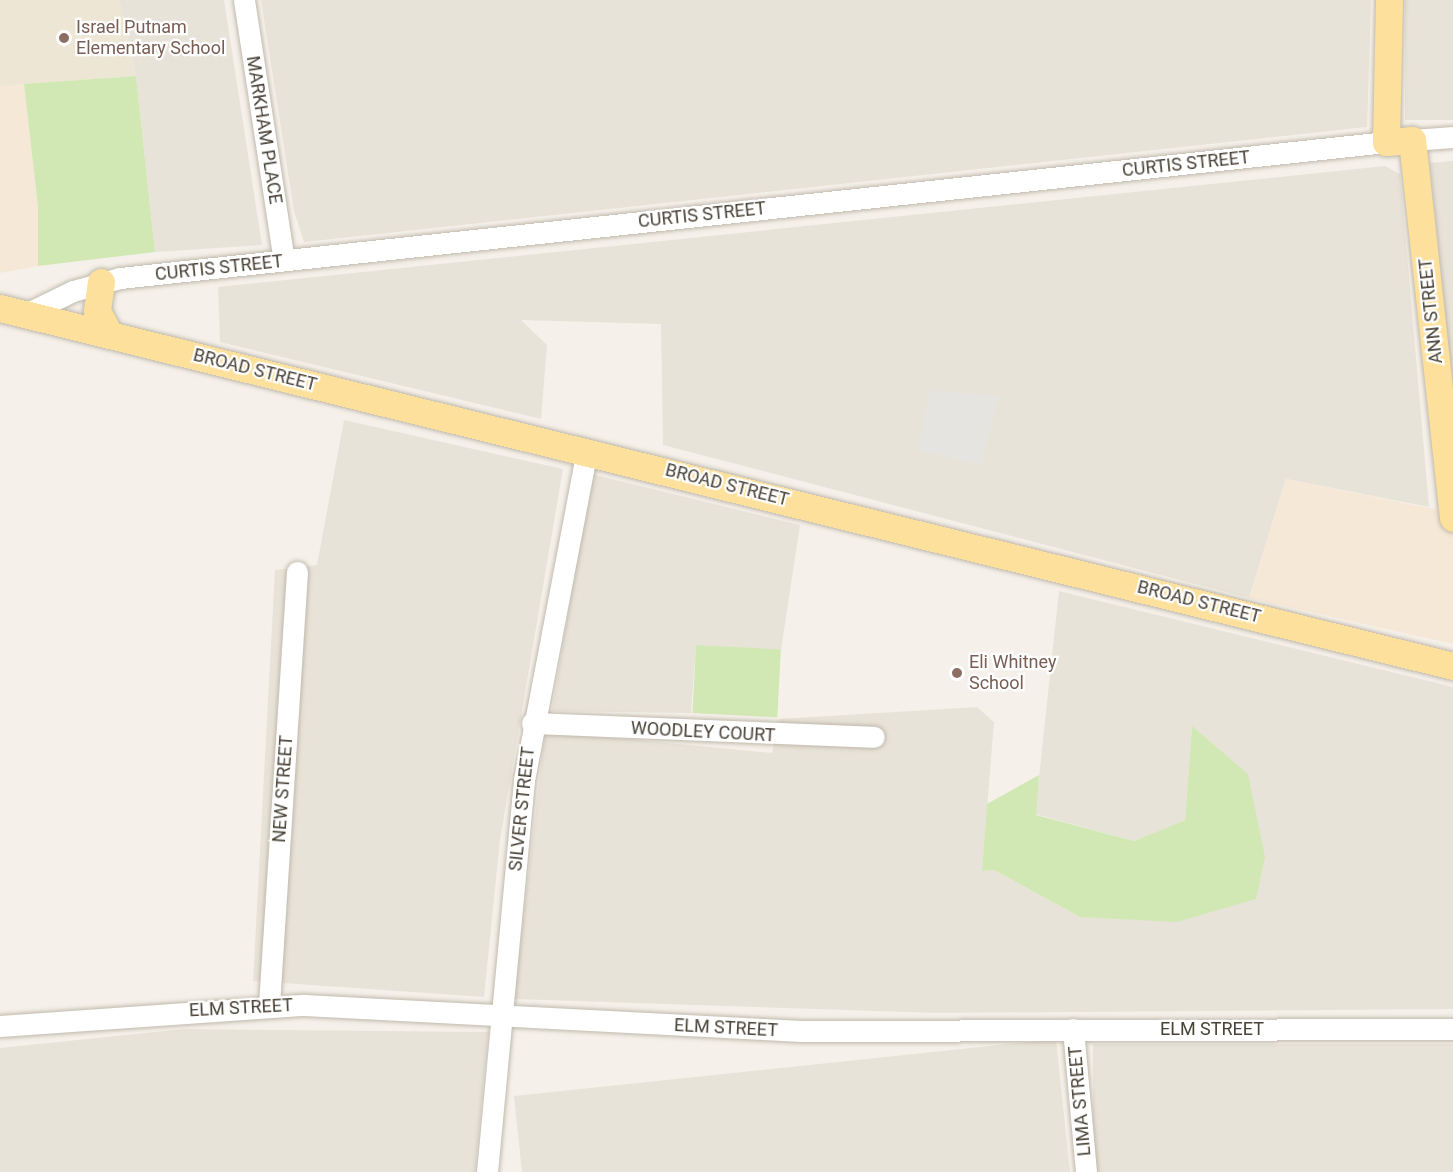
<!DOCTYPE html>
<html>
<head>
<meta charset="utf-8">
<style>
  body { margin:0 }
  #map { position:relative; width:1453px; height:1172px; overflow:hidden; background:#f5f1ea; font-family:Roboto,sans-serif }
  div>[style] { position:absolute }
  .residential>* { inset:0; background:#e8e3d8; transform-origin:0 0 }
  .commercial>* { inset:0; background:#f6e8d6 }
  .education>* { inset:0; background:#ede6d4 }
  .green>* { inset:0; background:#d1e8b4; transform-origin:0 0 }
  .parking>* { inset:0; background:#e6e4e1 }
  .roads { filter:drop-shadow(0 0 2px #c0b9ac) drop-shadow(0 0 2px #c0b9ac) }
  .minor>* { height:21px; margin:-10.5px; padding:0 10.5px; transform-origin:10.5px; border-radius:10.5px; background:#fff }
  .major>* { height:27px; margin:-13.5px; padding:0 13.5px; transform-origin:13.5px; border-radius:13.5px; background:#fde09b }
  .dots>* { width:16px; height:16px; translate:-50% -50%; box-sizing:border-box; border:3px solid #fff; border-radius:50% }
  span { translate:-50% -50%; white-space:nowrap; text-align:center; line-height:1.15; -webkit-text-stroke:4.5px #fff; paint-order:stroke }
  .education-label { font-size:18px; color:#785e54 }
  .left { translate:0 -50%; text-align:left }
  .street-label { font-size:18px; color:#494238 }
</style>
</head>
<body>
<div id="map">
  <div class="residential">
    <i style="clip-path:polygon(119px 0,224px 0,262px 245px,155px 252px,136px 76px)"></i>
    <i style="clip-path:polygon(261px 0,1371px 0,1367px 127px,304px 242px,294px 211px)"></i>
    <i style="left:1405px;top:0;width:48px;height:120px"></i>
    <i style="clip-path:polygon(1453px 161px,1453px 394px,1430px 163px)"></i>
    <i style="clip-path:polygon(1385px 166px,1400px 174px,1429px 507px,1286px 479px,1249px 598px,663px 445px,661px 324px,521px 320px,547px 345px,541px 419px,220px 342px,218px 287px)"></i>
    <i style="clip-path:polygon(344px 420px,563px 469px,500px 840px,484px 997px,253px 981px,275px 570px,317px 565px)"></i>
    <i style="clip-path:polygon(591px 474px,800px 525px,781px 650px,696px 645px,691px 713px,552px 711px)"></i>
    <i style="clip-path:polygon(1059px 591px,1453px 687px,1453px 1009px,936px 1013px,514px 999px,545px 731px,772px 753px,780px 719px,977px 707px,994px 722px,982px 871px,994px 870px,1080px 917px,1256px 899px,1192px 726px,1185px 820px,1134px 841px,1035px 814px)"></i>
    <i style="clip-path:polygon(184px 1029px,488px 1032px,475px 1172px,0 1172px,0 1048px)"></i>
    <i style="left:1056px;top:1039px;width:134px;height:545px;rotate:84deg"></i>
    <i style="left:1093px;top:1044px;width:360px;height:128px"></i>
  </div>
  <div class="commercial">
    <i style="clip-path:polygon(24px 84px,38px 207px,38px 266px,0 273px,0 86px)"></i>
    <i style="clip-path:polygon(1286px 479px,1453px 513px,1453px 644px,1249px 598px)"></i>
  </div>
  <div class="education">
    <i style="clip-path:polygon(0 0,119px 0,136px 76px,0 86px)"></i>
  </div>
  <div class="green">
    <i style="clip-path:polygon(136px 76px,155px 252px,38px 266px,38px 207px,24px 84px)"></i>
    <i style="left:696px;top:645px;width:85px;height:68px;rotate:3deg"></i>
    <i style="clip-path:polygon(1192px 726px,1248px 774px,1265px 857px,1256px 899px,1177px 922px,1080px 917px,994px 870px,982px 871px,987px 804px,1039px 775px,1036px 815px,1134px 841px,1185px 820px)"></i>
  </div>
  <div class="parking">
    <i style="clip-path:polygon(930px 390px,998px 396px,981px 465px,918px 450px)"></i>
  </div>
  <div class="roads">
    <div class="minor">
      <i style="left:244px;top:0;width:263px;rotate:81.3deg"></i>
      <i style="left:1412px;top:140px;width:41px;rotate:-4.2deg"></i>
      <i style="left:26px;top:314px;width:52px;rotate:-26.1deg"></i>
      <i style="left:73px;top:291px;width:49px;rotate:-15.5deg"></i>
      <i style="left:120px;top:278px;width:1273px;rotate:-6.13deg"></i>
      <i style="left:532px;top:723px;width:342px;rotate:2.3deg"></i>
      <i style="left:269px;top:1005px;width:434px;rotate:-86.3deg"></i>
      <i style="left:0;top:1026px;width:305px;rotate:-4deg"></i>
      <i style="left:304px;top:1005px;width:498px;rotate:3deg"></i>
      <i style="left:801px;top:1031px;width:652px;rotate:-0.18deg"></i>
      <i style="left:1073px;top:1029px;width:144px;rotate:84.8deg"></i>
      <i style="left:487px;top:1172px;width:394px;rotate:-84.6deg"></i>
      <i style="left:524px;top:780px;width:335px;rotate:-79.2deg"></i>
    </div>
    <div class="major">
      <i style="left:1389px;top:0;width:142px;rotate:91.2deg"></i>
      <i style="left:1386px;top:142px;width:26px;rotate:-4deg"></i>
      <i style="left:1412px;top:140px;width:380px;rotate:83.8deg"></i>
      <i style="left:101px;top:282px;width:29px;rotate:98deg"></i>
      <i style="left:97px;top:311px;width:27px;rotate:62deg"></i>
      <i style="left:0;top:308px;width:1496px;rotate:13.84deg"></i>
    </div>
  </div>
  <div class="dots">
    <i style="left:64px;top:38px;background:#8d6e63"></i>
    <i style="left:957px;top:673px;background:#8d6e63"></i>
  </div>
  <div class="education-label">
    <span class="left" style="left:76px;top:38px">Israel Putnam<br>Elementary School</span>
    <span class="left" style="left:969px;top:673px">Eli Whitney<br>School</span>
  </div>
  <div class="street-label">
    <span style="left:264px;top:130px;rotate:81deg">MARKHAM PLACE</span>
    <span style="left:1186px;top:164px;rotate:-6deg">CURTIS STREET</span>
    <span style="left:702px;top:215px;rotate:-6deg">CURTIS STREET</span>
    <span style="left:219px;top:268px;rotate:-6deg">CURTIS STREET</span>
    <span style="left:1431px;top:311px;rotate:-96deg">ANN STREET</span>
    <span style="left:255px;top:370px;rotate:14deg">BROAD STREET</span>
    <span style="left:727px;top:485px;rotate:14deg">BROAD STREET</span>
    <span style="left:1199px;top:602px;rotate:14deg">BROAD STREET</span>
    <span style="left:703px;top:732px;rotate:3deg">WOODLEY COURT</span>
    <span style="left:283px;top:789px;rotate:-86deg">NEW STREET</span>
    <span style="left:522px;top:809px;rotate:-84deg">SILVER STREET</span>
    <span style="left:241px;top:1008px;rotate:-3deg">ELM STREET</span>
    <span style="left:726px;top:1028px;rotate:3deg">ELM STREET</span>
    <span style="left:1212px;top:1029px">ELM STREET</span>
    <span style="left:1080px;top:1101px;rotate:-95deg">LIMA STREET</span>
  </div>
</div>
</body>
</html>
